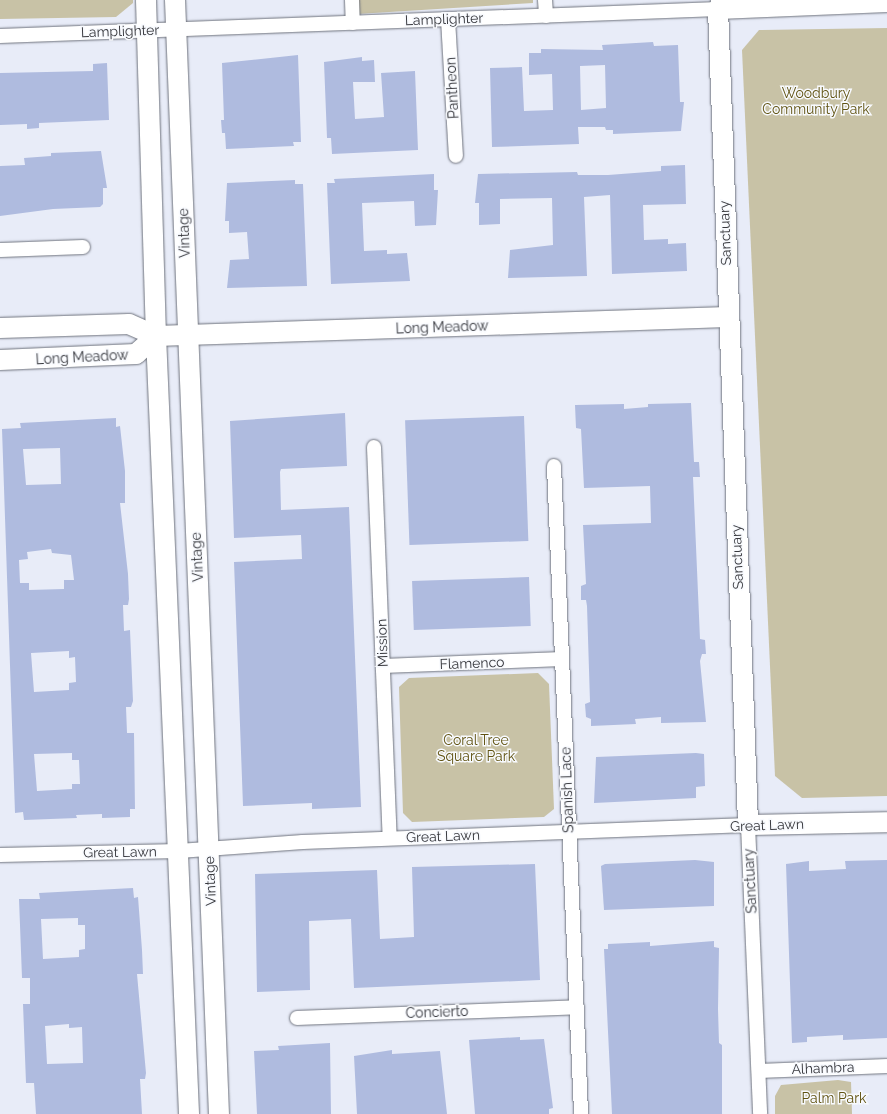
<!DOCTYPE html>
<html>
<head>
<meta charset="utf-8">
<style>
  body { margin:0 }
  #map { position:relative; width:887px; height:1114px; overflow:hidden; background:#e8ecf8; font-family:Raleway,sans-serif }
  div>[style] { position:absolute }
  .green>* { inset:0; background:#c8c2a6 }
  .building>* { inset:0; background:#afbbdf; transform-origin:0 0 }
  .roads { filter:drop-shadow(0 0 1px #6f737d) drop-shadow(0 0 1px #6f737d) }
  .street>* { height:14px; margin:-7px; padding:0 7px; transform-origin:7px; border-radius:7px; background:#fff }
  .secondary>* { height:20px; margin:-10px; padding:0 10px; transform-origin:10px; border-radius:10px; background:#fff }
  span { translate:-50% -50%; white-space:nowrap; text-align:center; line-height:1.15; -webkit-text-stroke:3px #f8fafe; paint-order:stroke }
  .street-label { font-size:14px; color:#37383d }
  .park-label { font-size:14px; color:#615312 }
</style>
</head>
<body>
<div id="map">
  <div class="green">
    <i style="clip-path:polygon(0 0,133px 0,133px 3px,116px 17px,0 19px)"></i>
    <i style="clip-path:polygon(357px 0,533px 0,533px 3px,357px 14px)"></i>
    <i style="clip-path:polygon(887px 28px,887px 796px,802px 798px,775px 776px,742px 50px,759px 30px)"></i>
    <i style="clip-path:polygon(538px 673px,549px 684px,554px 809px,544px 817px,412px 822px,403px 813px,399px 687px,409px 678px)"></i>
    <i style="clip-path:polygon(838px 1080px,851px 1082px,852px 1114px,775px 1114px,775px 1096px,781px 1085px)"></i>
  </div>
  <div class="building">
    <i style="clip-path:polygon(evenodd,653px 42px,654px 46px,678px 45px,680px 102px,684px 102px,681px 131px,613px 134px,613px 130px,606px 130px,605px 127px,578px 127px,579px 144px,492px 147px,490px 68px,522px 67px,524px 111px,553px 110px,552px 74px,529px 75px,529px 53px,541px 53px,541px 49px,603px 50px,602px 45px,653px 42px,605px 65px,606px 108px,581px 110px,580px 66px,605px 65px)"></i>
    <i style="clip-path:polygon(298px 55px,301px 142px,293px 142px,294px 146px,226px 149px,225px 133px,222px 133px,221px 120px,224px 120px,222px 63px)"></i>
    <i style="clip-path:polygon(362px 57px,362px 61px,374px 60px,375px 82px,353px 82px,355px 119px,384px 117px,381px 73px,415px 71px,418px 150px,332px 154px,331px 138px,327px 138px,324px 62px)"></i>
    <i style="clip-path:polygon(107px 63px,109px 120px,39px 123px,39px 128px,27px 129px,27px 124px,0 125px,0 73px,93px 71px,93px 64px)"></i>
    <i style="clip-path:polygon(101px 151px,107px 188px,103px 188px,103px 204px,100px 207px,53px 209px,0 216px,0 166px,25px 165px,24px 158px,51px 156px,51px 153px)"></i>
    <i style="clip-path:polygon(685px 165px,686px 204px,643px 205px,644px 240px,668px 239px,668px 244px,686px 243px,687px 271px,612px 274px,610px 195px,584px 197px,587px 276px,508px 278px,510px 250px,553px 245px,552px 198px,500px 199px,500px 224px,479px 225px,479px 203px,475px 203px,478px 174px,577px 172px,578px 175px,608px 175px,661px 171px,661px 166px)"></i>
    <i style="clip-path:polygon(434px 174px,434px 190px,438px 190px,436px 225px,415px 226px,414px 201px,362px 203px,364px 251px,387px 250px,387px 254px,407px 253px,410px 281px,331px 284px,327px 183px,335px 183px,334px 179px)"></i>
    <i style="clip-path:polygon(295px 180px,295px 184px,303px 184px,307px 286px,227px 288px,230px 260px,249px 259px,247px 232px,229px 233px,229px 221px,225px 221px,227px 183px)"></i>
    <i style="clip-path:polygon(691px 403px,694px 462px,699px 462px,700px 477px,693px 477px,700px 639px,705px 640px,706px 654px,702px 654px,700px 661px,706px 722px,661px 723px,661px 717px,635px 719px,636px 724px,591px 726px,591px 719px,586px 717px,585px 704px,590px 702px,587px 606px,586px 600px,581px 600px,581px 586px,586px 584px,583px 525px,651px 523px,650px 486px,584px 488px,581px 429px,576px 428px,575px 405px,624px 404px,624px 409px,648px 407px,648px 404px)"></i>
    <i style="clip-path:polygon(345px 413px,347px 466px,281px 469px,280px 472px,281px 510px,349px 507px,361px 807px,312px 809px,312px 803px,243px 806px,234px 562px,302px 559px,301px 535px,234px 538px,230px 421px)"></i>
    <i style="left:524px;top:416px;width:125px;height:119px;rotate:88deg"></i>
    <i style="clip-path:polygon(evenodd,116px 418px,116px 427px,120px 426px,125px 471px,125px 503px,120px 503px,128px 574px,129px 599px,128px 605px,123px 605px,124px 631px,130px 630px,133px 701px,131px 707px,126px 707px,127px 733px,134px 733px,135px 809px,130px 809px,130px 817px,102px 818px,102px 814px,76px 815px,77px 818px,24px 820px,23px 812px,15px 813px,2px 429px,21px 428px,20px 423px,116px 418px,60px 448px,61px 484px,26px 485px,23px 449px,60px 448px,116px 418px,51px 549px,52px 553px,71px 555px,74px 580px,64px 580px,64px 589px,29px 590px,29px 583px,20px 583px,19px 560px,28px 559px,27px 552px,51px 549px,116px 418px,69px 651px,69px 658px,75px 657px,76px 682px,69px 683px,69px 690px,34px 692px,31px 653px,69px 651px,116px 418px,72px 753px,72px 760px,79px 760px,80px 784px,72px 784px,72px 789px,37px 791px,34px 754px,72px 753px)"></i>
    <i style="left:529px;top:577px;width:49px;height:117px;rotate:88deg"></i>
    <i style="clip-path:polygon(696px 753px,704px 754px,705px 786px,696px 787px,696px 798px,594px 803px,596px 757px)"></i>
    <i style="clip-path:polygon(695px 860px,714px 862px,714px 906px,604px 910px,601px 866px,605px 864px)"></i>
    <i style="clip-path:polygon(887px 860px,887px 1038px,843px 1040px,843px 1035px,807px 1037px,807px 1042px,792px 1043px,786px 864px,809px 861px,809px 871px,846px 869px,845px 861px)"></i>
    <i style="clip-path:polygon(535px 864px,540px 980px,354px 988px,351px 919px,309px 921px,310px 990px,257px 992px,255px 874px,377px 870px,380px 939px,414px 937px,412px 867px)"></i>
    <i style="clip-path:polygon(evenodd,133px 888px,134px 898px,138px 897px,142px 950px,143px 974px,137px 974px,146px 1073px,145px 1079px,140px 1079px,142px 1114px,36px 1114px,34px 1083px,26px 1083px,23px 1004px,30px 1004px,30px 978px,22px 978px,19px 899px,40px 899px,39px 893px,133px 888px,78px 918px,78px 925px,85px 925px,85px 949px,79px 950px,79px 957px,43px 959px,41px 919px,78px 918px,133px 888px,69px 1024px,69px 1028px,82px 1027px,83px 1063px,47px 1064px,45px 1026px,69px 1024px)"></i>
    <i style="clip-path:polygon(714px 941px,714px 947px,719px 948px,718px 1009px,719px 1043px,722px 1045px,722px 1114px,612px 1114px,604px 949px,608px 949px,608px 944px,650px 942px,650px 946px)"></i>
    <i style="clip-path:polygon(520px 1037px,520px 1040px,544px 1039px,553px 1108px,549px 1109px,549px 1114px,475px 1114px,469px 1040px)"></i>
    <i style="clip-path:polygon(330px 1043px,331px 1114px,257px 1114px,254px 1051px,279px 1050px,278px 1046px)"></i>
    <i style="clip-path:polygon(392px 1050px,392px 1054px,440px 1051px,447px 1114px,357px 1114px,354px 1056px)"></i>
  </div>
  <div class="roads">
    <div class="street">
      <i style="left:352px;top:0;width:23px;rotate:88deg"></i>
      <i style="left:545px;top:0;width:16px;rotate:86deg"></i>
      <i style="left:448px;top:19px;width:137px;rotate:86.7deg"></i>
      <i style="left:0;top:36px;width:719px;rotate:-2.15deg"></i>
      <i style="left:718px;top:9px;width:9px;rotate:-90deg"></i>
      <i style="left:0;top:250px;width:83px;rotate:-2.1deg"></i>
      <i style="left:374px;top:447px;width:391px;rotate:87.7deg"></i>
      <i style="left:554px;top:466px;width:649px;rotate:87.61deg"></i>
      <i style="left:383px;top:666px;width:179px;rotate:-2.2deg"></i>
      <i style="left:0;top:855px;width:179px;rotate:-1.3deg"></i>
      <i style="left:179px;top:851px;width:124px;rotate:-4.2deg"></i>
      <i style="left:303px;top:842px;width:445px;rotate:-2.2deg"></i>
      <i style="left:748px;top:825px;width:289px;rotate:87.6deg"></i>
      <i style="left:297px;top:1018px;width:280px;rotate:-2.2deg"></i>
      <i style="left:759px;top:1071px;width:128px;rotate:-2.2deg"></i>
    </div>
    <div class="secondary">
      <i style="left:146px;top:0;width:336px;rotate:88.3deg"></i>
      <i style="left:156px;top:336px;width:779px;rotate:87.57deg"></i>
      <i style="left:175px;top:0;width:1115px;rotate:87.74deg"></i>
      <i style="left:887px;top:2px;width:169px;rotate:177.6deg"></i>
      <i style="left:718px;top:9px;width:817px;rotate:87.89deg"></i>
      <i style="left:748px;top:825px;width:139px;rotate:-1.2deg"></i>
      <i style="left:0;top:328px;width:129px;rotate:-1.8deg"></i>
      <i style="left:129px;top:324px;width:30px;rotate:24deg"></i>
      <i style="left:156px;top:336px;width:572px;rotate:-1.9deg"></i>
      <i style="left:0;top:360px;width:136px;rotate:-2.5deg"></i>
      <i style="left:136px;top:354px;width:27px;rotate:-42deg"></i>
    </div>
  </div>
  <div class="street-label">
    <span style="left:444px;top:19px;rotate:-2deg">Lamplighter</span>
    <span style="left:120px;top:31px;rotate:-2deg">Lamplighter</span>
    <span style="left:452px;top:88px;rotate:-93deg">Pantheon</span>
    <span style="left:184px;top:233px;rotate:-92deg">Vintage</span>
    <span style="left:725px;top:233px;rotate:-92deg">Sanctuary</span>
    <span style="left:442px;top:327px;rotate:-2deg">Long Meadow</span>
    <span style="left:82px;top:357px;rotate:-3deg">Long Meadow</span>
    <span style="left:197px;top:557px;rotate:-93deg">Vintage</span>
    <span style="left:737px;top:557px;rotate:-92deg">Sanctuary</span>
    <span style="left:382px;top:643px;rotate:-92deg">Mission</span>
    <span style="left:472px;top:663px;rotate:-2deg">Flamenco</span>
    <span style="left:567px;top:790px;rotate:-92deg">Spanish Lace</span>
    <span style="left:767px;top:825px;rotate:-2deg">Great Lawn</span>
    <span style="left:443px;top:836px;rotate:-2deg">Great Lawn</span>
    <span style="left:120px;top:852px;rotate:-1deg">Great Lawn</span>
    <span style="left:210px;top:881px;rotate:-92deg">Vintage</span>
    <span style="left:750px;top:881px;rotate:-93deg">Sanctuary</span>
    <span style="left:437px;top:1012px;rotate:-2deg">Concierto</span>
    <span style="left:823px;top:1068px;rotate:-2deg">Alhambra</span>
  </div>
  <div class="park-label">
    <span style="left:816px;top:101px">Woodbury<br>Community Park</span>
    <span style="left:476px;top:748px">Coral Tree<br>Square Park</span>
    <span style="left:834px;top:1098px">Palm Park</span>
  </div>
</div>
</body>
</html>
